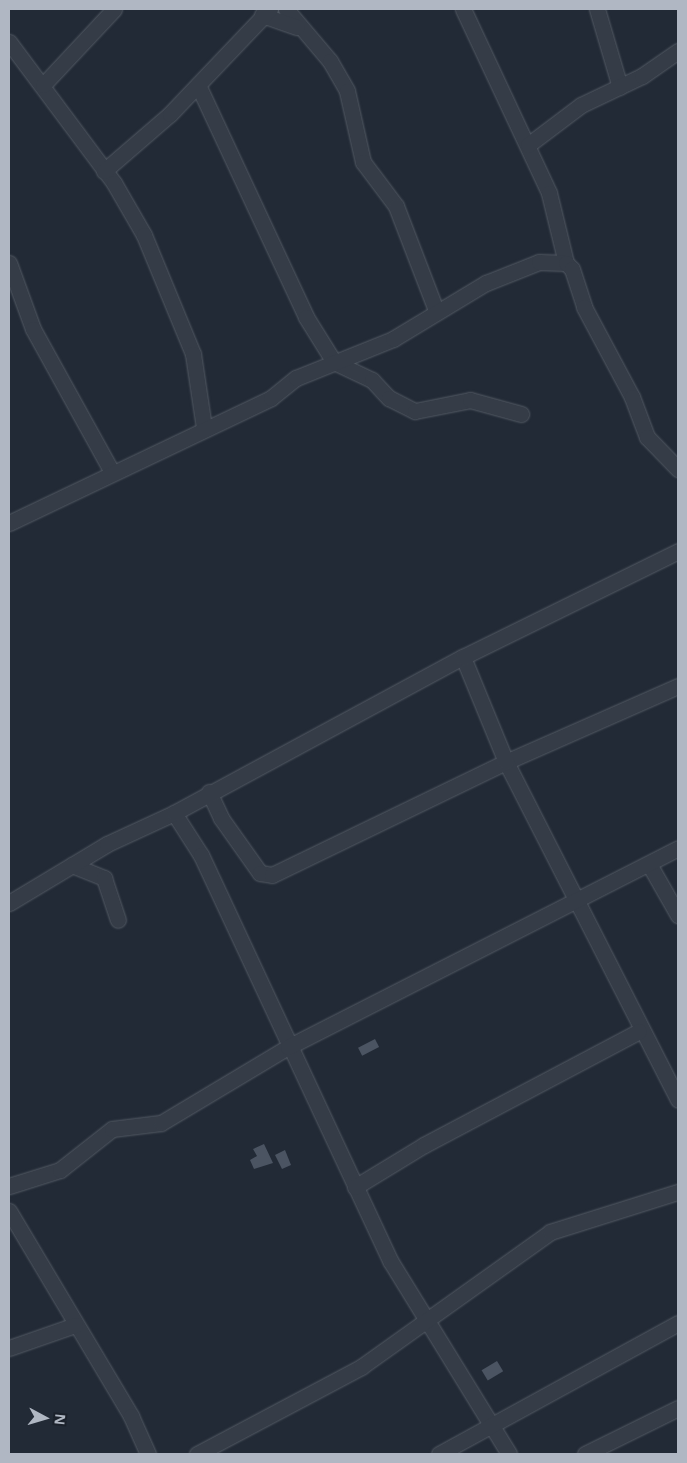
<!DOCTYPE html>
<html>
<head>
<meta charset="utf-8">
<style>
  body { margin:0 }
  #map { position:relative; width:687px; height:1463px; overflow:hidden; background:#222a36; font-family:"Open Sans",sans-serif }
  div>[style] { position:absolute }
  .building>* { inset:0; background:#4b5462; transform-origin:0 0 }
  .roads { filter:drop-shadow(0 0 1px #535a64) drop-shadow(0 0 1px #535a64) }
  .minor>* { height:15px; margin:-7.5px; padding:0 7.5px; transform-origin:7.5px; border-radius:7.5px; background:#353c47 }
  span { translate:-50% -50%; white-space:nowrap; text-align:center; line-height:1.15; -webkit-text-stroke:4.5px #1b212b; paint-order:stroke }
  .frame { position:absolute; inset:0; border:10px solid #b0b7c3; pointer-events:none }
  .north { position:absolute; left:20px; top:1393px; width:50px; height:50px; -webkit-text-stroke:4px #1b212b; paint-order:stroke; rotate:96deg; font-size:14px; font-weight:700; line-height:20px; text-align:center; color:#b0b7c3 }
  .north::after { content:''; display:block; margin:auto; width:18px; height:22px; background:#b0b7c3; clip-path:polygon(50% 0,100% 100%,50% 72%,0 100%) }
</style>
</head>
<body>
<div id="map">
  <div class="building">
    <i style="left:375px;top:1039px;width:9px;height:19px;rotate:63deg"></i>
    <i style="clip-path:polygon(264px 1144px,273px 1163px,254px 1169px,250px 1160px,257px 1156px,253px 1149px)"></i>
    <i style="clip-path:polygon(285px 1150px,291px 1165px,282px 1169px,275px 1155px)"></i>
    <i style="left:497px;top:1361px;width:12px;height:18px;rotate:59deg"></i>
  </div>
  <div class="roads">
    <div class="minor">
      <i style="left:286px;top:9px;width:68px;rotate:49.8deg"></i>
      <i style="left:330px;top:61px;width:34px;rotate:60deg"></i>
      <i style="left:347px;top:91px;width:73px;rotate:77.3deg"></i>
      <i style="left:363px;top:162px;width:55px;rotate:53.1deg"></i>
      <i style="left:396px;top:206px;width:111px;rotate:69deg"></i>
      <i style="left:463px;top:9px;width:203px;rotate:64.9deg"></i>
      <i style="left:549px;top:193px;width:72px;rotate:76.3deg"></i>
      <i style="left:597px;top:9px;width:81px;rotate:73.6deg"></i>
      <i style="left:262px;top:15px;width:37px;rotate:19deg"></i>
      <i style="left:9px;top:42px;width:176px;rotate:53.3deg"></i>
      <i style="left:114px;top:183px;width:60px;rotate:60deg"></i>
      <i style="left:144px;top:235px;width:129px;rotate:67.6deg"></i>
      <i style="left:193px;top:354px;width:75px;rotate:81.5deg"></i>
      <i style="left:43px;top:85px;width:104px;rotate:-46.9deg"></i>
      <i style="left:198px;top:85px;width:256px;rotate:65deg"></i>
      <i style="left:306px;top:317px;width:53px;rotate:58.1deg"></i>
      <i style="left:334px;top:362px;width:42px;rotate:25.3deg"></i>
      <i style="left:372px;top:380px;width:25px;rotate:47deg"></i>
      <i style="left:389px;top:398px;width:29px;rotate:27deg"></i>
      <i style="left:415px;top:411px;width:56px;rotate:-11.3deg"></i>
      <i style="left:470px;top:400px;width:53px;rotate:15.4deg"></i>
      <i style="left:528px;top:145px;width:66px;rotate:-37deg"></i>
      <i style="left:581px;top:105px;width:68px;rotate:-25.4deg"></i>
      <i style="left:642px;top:76px;width:44px;rotate:-34.8deg"></i>
      <i style="left:104px;top:171px;width:87px;rotate:-40.8deg"></i>
      <i style="left:170px;top:114px;width:145px;rotate:-46.4deg"></i>
      <i style="left:9px;top:263px;width:70px;rotate:70deg"></i>
      <i style="left:33px;top:329px;width:163px;rotate:61.1deg"></i>
      <i style="left:9px;top:523px;width:290px;rotate:-25.5deg"></i>
      <i style="left:271px;top:398px;width:32px;rotate:-39deg"></i>
      <i style="left:296px;top:378px;width:105px;rotate:-21.9deg"></i>
      <i style="left:393px;top:339px;width:109px;rotate:-31.1deg"></i>
      <i style="left:486px;top:283px;width:57px;rotate:-21.6deg"></i>
      <i style="left:539px;top:262px;width:27px;rotate:2deg"></i>
      <i style="left:566px;top:263px;width:8px;rotate:45deg"></i>
      <i style="left:572px;top:269px;width:40px;rotate:72deg"></i>
      <i style="left:584px;top:307px;width:102px;rotate:61.9deg"></i>
      <i style="left:632px;top:397px;width:43px;rotate:69.4deg"></i>
      <i style="left:647px;top:437px;width:45px;rotate:45.9deg"></i>
      <i style="left:678px;top:686px;width:188px;rotate:156.2deg"></i>
      <i style="left:506px;top:762px;width:379px;rotate:63deg"></i>
      <i style="left:209px;top:792px;width:29px;rotate:65deg"></i>
      <i style="left:221px;top:818px;width:67px;rotate:54.7deg"></i>
      <i style="left:260px;top:873px;width:12px;rotate:9deg"></i>
      <i style="left:272px;top:875px;width:260px;rotate:-25.8deg"></i>
      <i style="left:506px;top:762px;width:113px;rotate:-112.3deg"></i>
      <i style="left:174px;top:813px;width:50px;rotate:57.3deg"></i>
      <i style="left:201px;top:855px;width:449px;rotate:65deg"></i>
      <i style="left:391px;top:1262px;width:225px;rotate:58.4deg"></i>
      <i style="left:649px;top:864px;width:59px;rotate:60.4deg"></i>
      <i style="left:72px;top:865px;width:35px;rotate:22deg"></i>
      <i style="left:104px;top:878px;width:44px;rotate:71.6deg"></i>
      <i style="left:9px;top:903px;width:114px;rotate:-31deg"></i>
      <i style="left:107px;top:844px;width:74px;rotate:-24.8deg"></i>
      <i style="left:174px;top:813px;width:328px;rotate:-28.4deg"></i>
      <i style="left:463px;top:657px;width:240px;rotate:-26.2deg"></i>
      <i style="left:9px;top:1186px;width:53px;rotate:-17.4deg"></i>
      <i style="left:60px;top:1170px;width:66px;rotate:-38.3deg"></i>
      <i style="left:112px;top:1129px;width:49px;rotate:-7deg"></i>
      <i style="left:161px;top:1123px;width:148px;rotate:-30.9deg"></i>
      <i style="left:288px;top:1047px;width:438px;rotate:-27deg"></i>
      <i style="left:355px;top:1187px;width:81px;rotate:-31.3deg"></i>
      <i style="left:424px;top:1145px;width:243px;rotate:-27.9deg"></i>
      <i style="left:9px;top:1211px;width:239px;rotate:59.2deg"></i>
      <i style="left:131px;top:1416px;width:42px;rotate:65.9deg"></i>
      <i style="left:9px;top:1348px;width:70px;rotate:-19.2deg"></i>
      <i style="left:197px;top:1454px;width:186px;rotate:-27.9deg"></i>
      <i style="left:361px;top:1367px;width:232px;rotate:-35.5deg"></i>
      <i style="left:550px;top:1232px;width:134px;rotate:-17.4deg"></i>
      <i style="left:439px;top:1454px;width:273px;rotate:-28.7deg"></i>
      <i style="left:585px;top:1454px;width:104px;rotate:-26.3deg"></i>
    </div>
  </div>
  <div class="frame"></div>
  <div class="north">N</div>
</div>
</body>
</html>
